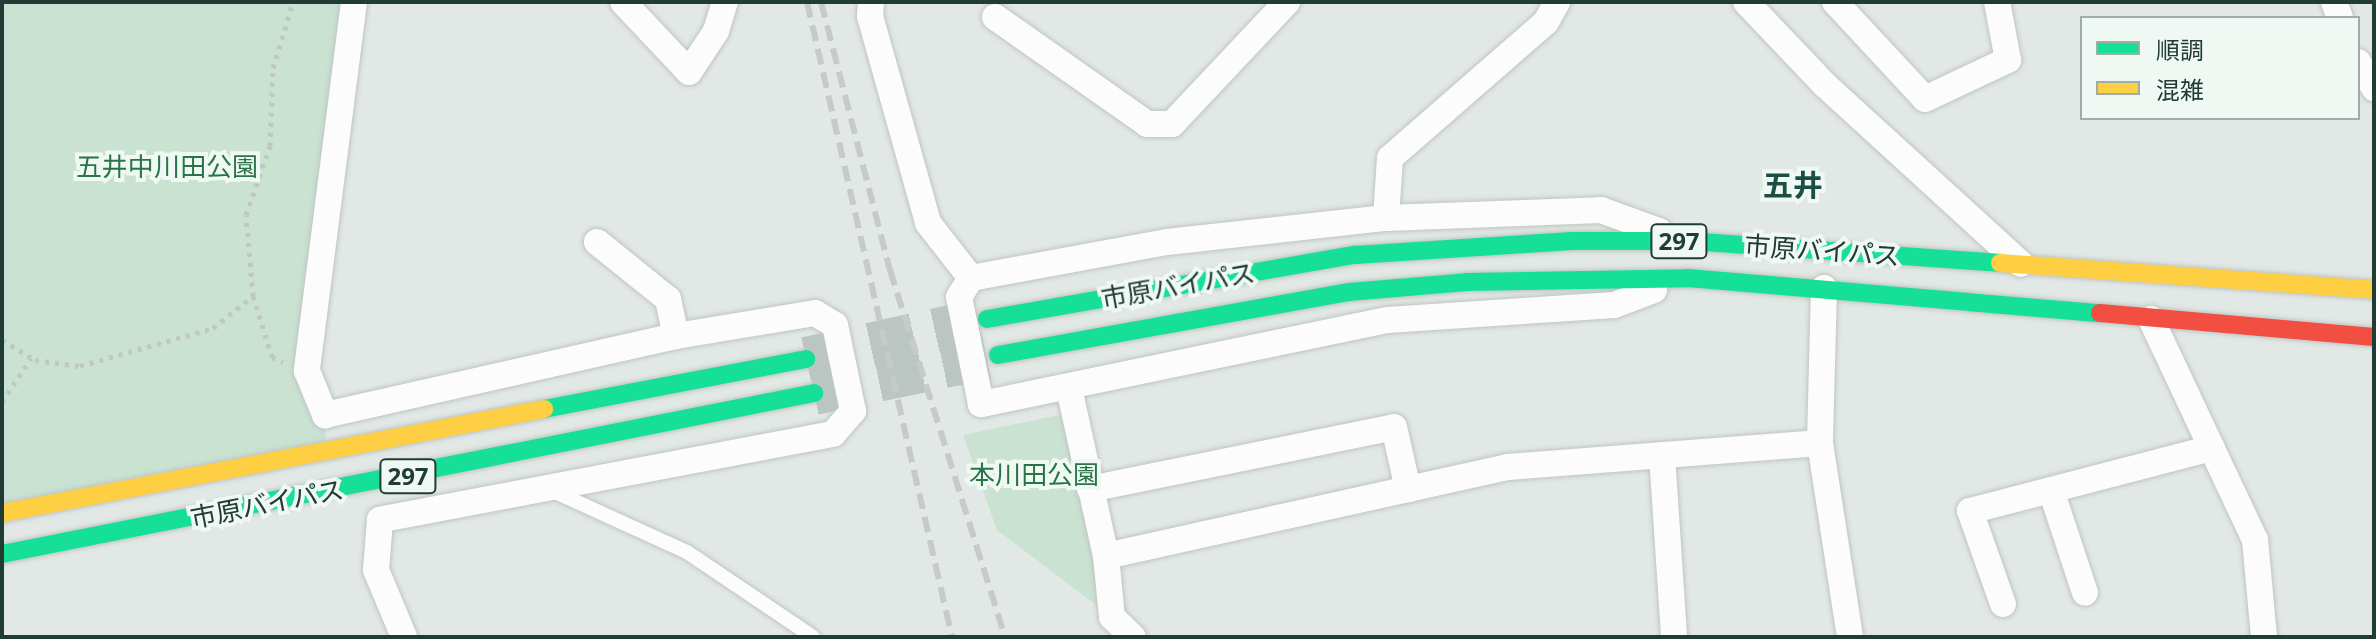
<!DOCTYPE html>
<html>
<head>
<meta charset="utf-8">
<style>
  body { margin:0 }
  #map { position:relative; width:2376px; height:639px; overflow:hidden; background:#e2e8e5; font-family:"Noto Sans","Noto Sans JP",sans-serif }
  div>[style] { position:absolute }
  .green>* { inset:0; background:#cae2d2 }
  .highway-tunnel>* { height:44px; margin-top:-22px; transform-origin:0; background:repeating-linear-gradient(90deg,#bbc6c2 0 44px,transparent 0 66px) }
  .path>* { height:5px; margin-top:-2.5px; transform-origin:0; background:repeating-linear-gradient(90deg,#bfc8c5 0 4px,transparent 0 10px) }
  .roads { filter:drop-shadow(0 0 2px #bfc5c2) drop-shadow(0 0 2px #bfc5c2) }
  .lane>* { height:14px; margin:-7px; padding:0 7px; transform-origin:7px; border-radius:7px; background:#fbfcfb }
  .street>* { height:26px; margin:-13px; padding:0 13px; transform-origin:13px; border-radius:13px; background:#fbfcfb }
  .fast>* { height:18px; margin:-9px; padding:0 9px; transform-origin:9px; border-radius:9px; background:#16e098 }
  .slow>* { height:18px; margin:-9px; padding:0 9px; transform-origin:9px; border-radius:9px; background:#ffcf43 }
  .jam>* { height:18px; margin:-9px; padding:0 9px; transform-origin:9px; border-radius:9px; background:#f24e42 }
  .rail>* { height:6px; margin-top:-3px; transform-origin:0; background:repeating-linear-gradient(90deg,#c6cac9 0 16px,transparent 0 24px) }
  span { translate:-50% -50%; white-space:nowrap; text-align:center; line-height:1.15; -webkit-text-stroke:8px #f0f8f4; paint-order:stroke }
  .shield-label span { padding:2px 6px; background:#f0f8f4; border:2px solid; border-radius:6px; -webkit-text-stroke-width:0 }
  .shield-label { font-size:24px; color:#203c35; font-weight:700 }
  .park-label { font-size:26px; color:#287447 }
  .street-label { font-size:26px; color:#203c35 }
  .quarter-label { font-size:30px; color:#1b4f43; font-weight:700 }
  .frame { position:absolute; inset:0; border:4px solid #203c35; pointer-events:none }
  .legend { position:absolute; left:2080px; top:16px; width:280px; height:104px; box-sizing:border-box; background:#f0f8f4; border:2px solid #9dada8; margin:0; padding:10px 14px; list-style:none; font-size:24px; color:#203c35 }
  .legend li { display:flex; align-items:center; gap:16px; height:40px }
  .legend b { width:40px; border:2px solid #9dada8 }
</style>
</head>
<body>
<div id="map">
  <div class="green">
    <i style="clip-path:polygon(2px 2px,354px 2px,307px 371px,325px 415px,326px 451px,2px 513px)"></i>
    <i style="clip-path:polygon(1074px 412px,1112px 617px,997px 530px,963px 435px)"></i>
  </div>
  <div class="highway-tunnel">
    <i style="left:806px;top:359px;width:185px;rotate:-12.5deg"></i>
    <i style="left:814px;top:393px;width:188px;rotate:-11.7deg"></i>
  </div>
  <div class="path">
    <i style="left:253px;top:296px;width:64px;rotate:72.7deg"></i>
    <i style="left:272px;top:357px;width:12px;rotate:24deg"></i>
    <i style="left:2px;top:340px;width:39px;rotate:31deg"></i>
    <i style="left:35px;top:360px;width:45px;rotate:7.6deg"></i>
    <i style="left:80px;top:366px;width:138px;rotate:-15.9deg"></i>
    <i style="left:213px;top:328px;width:51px;rotate:-38.7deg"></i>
    <i style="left:253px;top:296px;width:81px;rotate:-94.9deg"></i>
    <i style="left:246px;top:215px;width:73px;rotate:-70.8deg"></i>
    <i style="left:270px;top:146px;width:78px;rotate:-87.8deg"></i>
    <i style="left:273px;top:68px;width:69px;rotate:-73.1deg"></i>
    <i style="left:2px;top:402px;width:53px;rotate:-56.6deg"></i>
  </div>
  <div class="roads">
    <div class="lane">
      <i style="left:553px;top:491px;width:147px;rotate:24.5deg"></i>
      <i style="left:687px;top:552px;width:152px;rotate:34deg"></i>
    </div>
    <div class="street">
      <i style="left:354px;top:2px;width:372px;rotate:97.3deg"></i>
      <i style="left:307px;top:371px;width:48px;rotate:67.8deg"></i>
      <i style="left:325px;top:415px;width:360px;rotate:-12.7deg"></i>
      <i style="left:676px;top:336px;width:141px;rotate:-9.4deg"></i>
      <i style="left:815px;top:313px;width:23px;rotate:31deg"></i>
      <i style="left:835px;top:325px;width:88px;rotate:78.2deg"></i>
      <i style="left:853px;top:411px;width:30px;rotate:131deg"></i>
      <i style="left:833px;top:434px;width:461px;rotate:169.3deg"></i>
      <i style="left:380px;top:520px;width:50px;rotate:94.6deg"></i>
      <i style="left:376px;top:570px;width:73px;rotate:67.3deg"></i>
      <i style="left:623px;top:2px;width:96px;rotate:46.7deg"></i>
      <i style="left:689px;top:72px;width:49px;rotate:-56.6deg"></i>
      <i style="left:716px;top:31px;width:30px;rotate:-73deg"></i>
      <i style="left:871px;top:2px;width:14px;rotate:94deg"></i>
      <i style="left:870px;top:16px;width:215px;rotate:74.3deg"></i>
      <i style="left:928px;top:223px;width:70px;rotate:52deg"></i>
      <i style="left:1746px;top:2px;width:115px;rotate:46.4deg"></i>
      <i style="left:1825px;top:85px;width:265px;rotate:42.4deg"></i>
      <i style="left:1835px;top:2px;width:132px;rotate:47.1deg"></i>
      <i style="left:1925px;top:99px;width:92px;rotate:-25.2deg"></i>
      <i style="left:2008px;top:60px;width:59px;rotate:-100.7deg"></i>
      <i style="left:2334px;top:2px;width:17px;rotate:69deg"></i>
      <i style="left:995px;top:17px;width:186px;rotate:35.1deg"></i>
      <i style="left:1147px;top:124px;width:25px"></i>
      <i style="left:1172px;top:124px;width:168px;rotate:-46.7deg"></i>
      <i style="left:2358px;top:62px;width:31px;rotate:58deg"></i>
      <i style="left:1386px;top:218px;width:60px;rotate:-86.2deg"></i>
      <i style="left:1390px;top:158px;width:207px;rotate:-41.1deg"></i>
      <i style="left:1546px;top:22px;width:23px;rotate:-61deg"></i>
      <i style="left:597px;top:242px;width:91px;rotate:38.8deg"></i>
      <i style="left:668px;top:299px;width:38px;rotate:78deg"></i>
      <i style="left:1824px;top:288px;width:155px;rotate:91.5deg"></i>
      <i style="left:1820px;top:443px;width:196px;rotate:81.2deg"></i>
      <i style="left:1654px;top:290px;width:43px;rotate:159.4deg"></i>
      <i style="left:1614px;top:305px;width:227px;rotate:176.2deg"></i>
      <i style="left:1387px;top:320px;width:415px;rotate:168.3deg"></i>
      <i style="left:981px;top:404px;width:109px;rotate:-101.6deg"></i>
      <i style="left:959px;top:297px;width:22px;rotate:-58deg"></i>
      <i style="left:971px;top:278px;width:199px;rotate:-10.4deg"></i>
      <i style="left:1167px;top:242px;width:220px;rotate:-6.3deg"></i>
      <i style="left:1386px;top:218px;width:215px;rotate:-2.1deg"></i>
      <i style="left:1601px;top:210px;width:62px;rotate:19.9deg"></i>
      <i style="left:2151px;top:319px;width:244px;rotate:64.8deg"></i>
      <i style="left:2255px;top:540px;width:97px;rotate:84.7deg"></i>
      <i style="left:1069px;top:388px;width:172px;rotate:77.6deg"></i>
      <i style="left:1106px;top:556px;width:61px;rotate:84.4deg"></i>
      <i style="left:1112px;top:617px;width:29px;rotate:44deg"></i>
      <i style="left:1662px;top:455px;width:182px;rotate:86.2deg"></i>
      <i style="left:1090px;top:489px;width:310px;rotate:-11.5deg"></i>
      <i style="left:1394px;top:427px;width:64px;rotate:77.3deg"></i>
      <i style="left:2051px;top:490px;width:108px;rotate:71.7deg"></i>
      <i style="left:1106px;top:556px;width:412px;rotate:-12.5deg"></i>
      <i style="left:1508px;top:467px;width:313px;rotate:-4.4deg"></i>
      <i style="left:2003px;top:604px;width:99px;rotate:-109.5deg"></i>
      <i style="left:1970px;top:511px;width:250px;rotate:-14.6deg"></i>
    </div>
    <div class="fast">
      <i style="left:987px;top:319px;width:374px;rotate:-9.9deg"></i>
      <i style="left:1355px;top:255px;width:217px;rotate:-3.7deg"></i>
      <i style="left:1572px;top:241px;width:116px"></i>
      <i style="left:1688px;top:241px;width:313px;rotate:4deg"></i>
      <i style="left:998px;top:355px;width:357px;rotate:-10.2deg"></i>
      <i style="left:1349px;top:292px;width:118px;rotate:-4.8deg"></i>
      <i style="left:1467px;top:282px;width:221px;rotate:-1deg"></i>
      <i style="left:1688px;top:278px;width:413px;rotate:4.9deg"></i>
      <i style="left:544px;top:409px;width:267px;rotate:-10.8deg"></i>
      <i style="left:2px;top:554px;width:828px;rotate:-11.21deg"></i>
    </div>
    <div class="slow">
      <i style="left:2000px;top:263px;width:375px;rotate:4.1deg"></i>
      <i style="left:2px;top:513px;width:552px;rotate:-10.86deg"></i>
    </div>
    <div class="jam">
      <i style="left:2100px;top:313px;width:275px;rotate:5deg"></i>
    </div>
  </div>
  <div class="rail">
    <i style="left:807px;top:2px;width:651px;rotate:77.14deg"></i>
    <i style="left:821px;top:2px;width:277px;rotate:75.6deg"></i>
    <i style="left:890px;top:270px;width:385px;rotate:72.6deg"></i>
  </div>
  <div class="shield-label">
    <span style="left:1679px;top:241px">297</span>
    <span style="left:408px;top:476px">297</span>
  </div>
  <div class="park-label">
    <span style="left:167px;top:167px">五井中川田公園</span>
    <span style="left:1034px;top:475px">本川田公園</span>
  </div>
  <div class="street-label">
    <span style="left:1822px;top:251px;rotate:4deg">市原バイパス</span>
    <span style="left:1178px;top:286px;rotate:-10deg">市原バイパス</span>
    <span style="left:267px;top:504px;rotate:-11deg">市原バイパス</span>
  </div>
  <div class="quarter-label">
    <span style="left:1793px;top:185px">五井</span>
  </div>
  <div class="frame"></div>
  <ul class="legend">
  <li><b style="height:10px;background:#16e098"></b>順調</li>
  <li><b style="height:10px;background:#ffcf43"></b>混雑</li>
  </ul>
</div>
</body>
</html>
